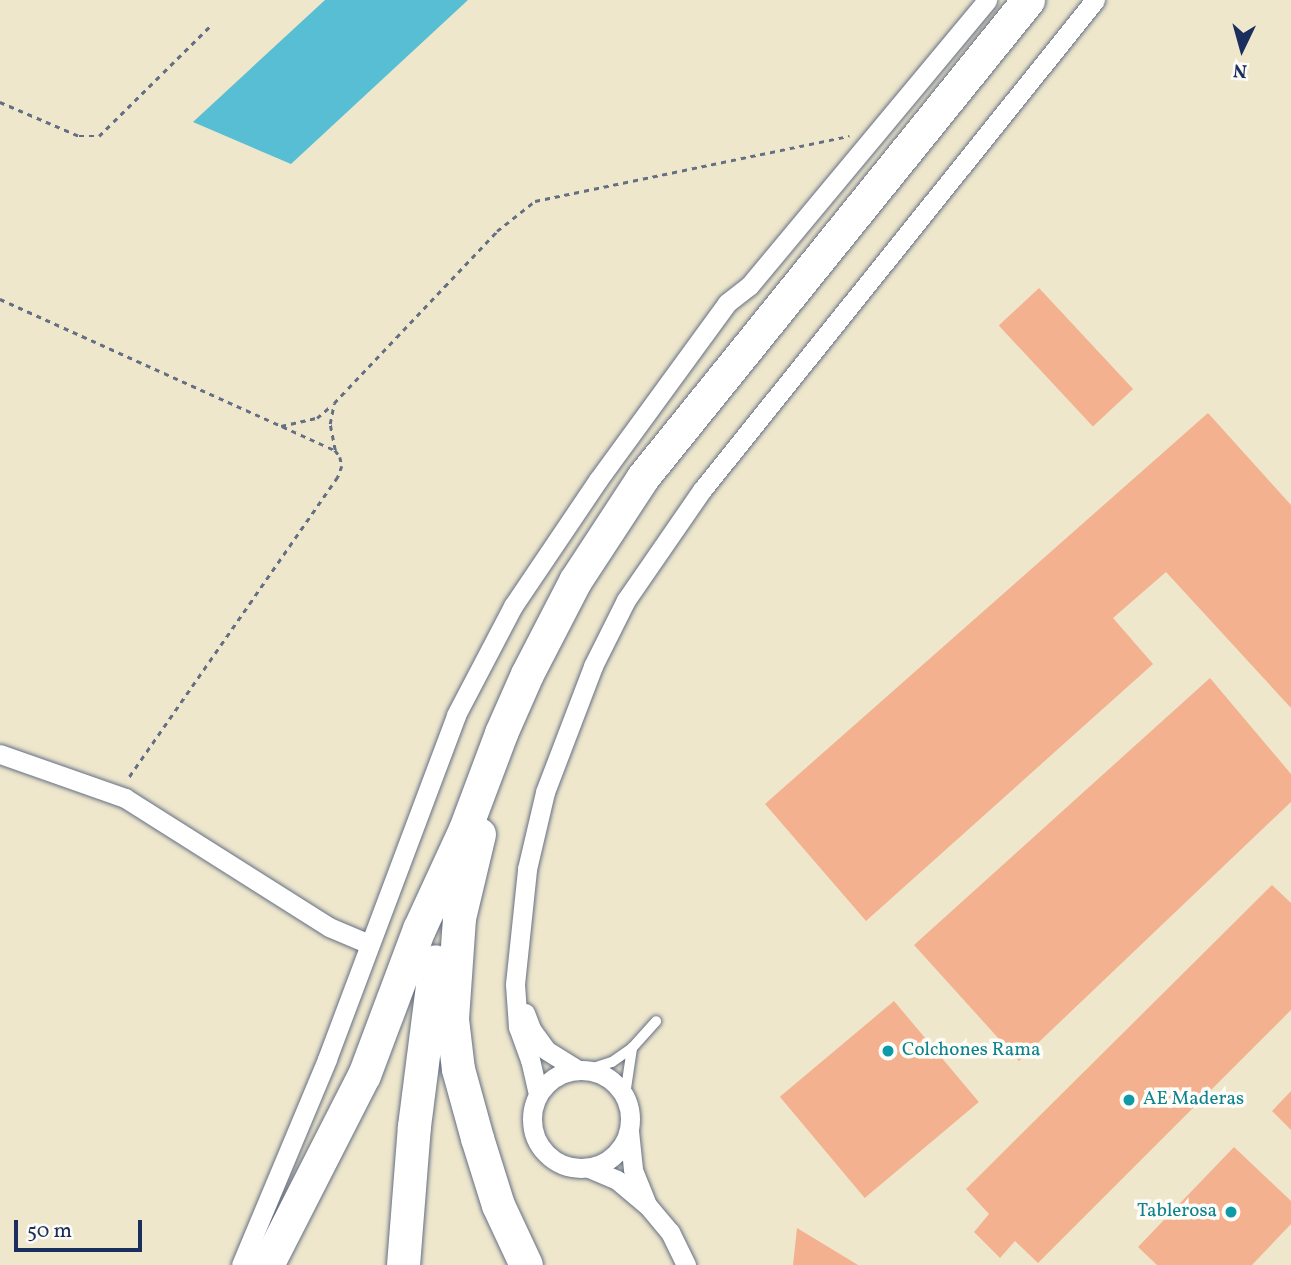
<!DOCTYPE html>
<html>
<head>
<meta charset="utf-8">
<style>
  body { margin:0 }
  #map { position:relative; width:1291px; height:1265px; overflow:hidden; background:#eee7cc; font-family:Vollkorn,serif }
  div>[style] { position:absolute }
  .water>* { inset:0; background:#57bed4 }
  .building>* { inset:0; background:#f4b190; transform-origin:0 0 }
  .path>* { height:2.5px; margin-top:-1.25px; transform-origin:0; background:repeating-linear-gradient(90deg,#656f84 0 5px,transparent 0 10px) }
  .roads { filter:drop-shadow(0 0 2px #656f84) drop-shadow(0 0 2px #656f84) }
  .service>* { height:10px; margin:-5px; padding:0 5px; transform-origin:5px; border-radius:5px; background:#fff }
  .minor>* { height:19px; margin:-9.5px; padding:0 9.5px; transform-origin:9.5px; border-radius:9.5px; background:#fff }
  .minor>.ring { margin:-9.5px; padding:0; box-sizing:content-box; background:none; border:19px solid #fff; border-radius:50% }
  .trunk>* { height:33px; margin:-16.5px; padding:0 16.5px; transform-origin:16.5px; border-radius:16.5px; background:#fff }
  .dots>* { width:19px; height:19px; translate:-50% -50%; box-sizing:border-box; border:4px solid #fdfcf7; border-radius:50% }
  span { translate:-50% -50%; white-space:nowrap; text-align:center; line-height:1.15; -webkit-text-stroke:7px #fdfcf7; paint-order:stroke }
  .culture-label { font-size:19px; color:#0d838f }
  .left { translate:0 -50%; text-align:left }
  .right { translate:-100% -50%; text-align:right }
  .north { position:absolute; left:1207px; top:14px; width:70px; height:70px; -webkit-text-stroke:5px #fdfcf7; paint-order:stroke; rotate:185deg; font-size:19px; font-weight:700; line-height:28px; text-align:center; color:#1b2f5e }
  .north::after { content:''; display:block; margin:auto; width:24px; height:32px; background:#1b2f5e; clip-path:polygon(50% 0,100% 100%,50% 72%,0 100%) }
  .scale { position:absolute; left:14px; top:1220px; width:128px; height:32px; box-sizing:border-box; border:4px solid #1b2f5e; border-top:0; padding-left:9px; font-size:21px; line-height:24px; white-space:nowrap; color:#1b2f5e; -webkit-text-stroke:5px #fdfcf7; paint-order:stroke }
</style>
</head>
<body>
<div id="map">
  <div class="water">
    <i style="clip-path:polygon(325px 0,468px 0,291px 164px,193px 122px)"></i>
  </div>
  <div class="building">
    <i style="left:1039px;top:288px;width:138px;height:55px;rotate:47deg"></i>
    <i style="clip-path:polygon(1208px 413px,1291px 505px,1291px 708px,1166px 572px,1113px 618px,1153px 664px,866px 921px,765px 804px)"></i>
    <i style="clip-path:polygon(1210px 678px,1291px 774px,1291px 802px,1019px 1061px,914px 945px)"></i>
    <i style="clip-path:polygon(1272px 885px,1291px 903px,1291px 1010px,1038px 1263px,1015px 1241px,1000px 1258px,974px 1232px,989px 1214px,966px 1189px)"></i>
    <i style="left:894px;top:1001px;width:132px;height:149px;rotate:50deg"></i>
    <i style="clip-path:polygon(1291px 1091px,1291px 1130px,1272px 1111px)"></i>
    <i style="clip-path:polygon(1234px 1147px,1291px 1201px,1291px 1224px,1252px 1265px,1157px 1265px,1138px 1247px)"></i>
    <i style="clip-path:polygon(797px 1228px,858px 1265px,793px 1265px)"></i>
  </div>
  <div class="path">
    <i style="left:0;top:102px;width:86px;rotate:23.3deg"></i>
    <i style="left:79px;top:136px;width:20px"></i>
    <i style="left:99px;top:136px;width:155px;rotate:-44.7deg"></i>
    <i style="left:0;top:299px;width:367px;rotate:24.3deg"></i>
    <i style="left:335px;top:450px;width:9px;rotate:54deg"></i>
    <i style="left:340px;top:457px;width:9px;rotate:77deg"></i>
    <i style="left:342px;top:466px;width:12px;rotate:110deg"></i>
    <i style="left:338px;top:477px;width:370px;rotate:124.8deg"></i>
    <i style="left:281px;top:426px;width:37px;rotate:-13deg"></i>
    <i style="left:317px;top:418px;width:18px;rotate:-41deg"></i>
    <i style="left:335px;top:450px;width:26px;rotate:-101deg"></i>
    <i style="left:330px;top:424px;width:21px;rotate:-79deg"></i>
    <i style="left:334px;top:403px;width:237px;rotate:-46.5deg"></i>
    <i style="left:497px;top:231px;width:48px;rotate:-38.3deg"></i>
    <i style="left:535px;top:201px;width:321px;rotate:-11.7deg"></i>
  </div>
  <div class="roads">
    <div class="service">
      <i style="left:587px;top:1070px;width:26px;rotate:-18deg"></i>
      <i style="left:612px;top:1062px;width:24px;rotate:-35deg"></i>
      <i style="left:632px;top:1048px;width:36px;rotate:-48deg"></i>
      <i style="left:625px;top:1095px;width:48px;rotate:-81.5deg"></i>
    </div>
    <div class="minor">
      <i style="left:0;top:754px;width:133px;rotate:19.4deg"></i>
      <i style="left:125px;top:798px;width:241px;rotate:32.3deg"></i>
      <i style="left:329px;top:927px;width:43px;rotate:23deg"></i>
      <i style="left:525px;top:1013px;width:17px;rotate:69deg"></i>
      <i style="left:531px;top:1029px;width:26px;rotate:54deg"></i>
      <i style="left:546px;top:1050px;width:36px;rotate:32deg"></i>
      <i class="ring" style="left:532px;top:1070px;width:79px;height:79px"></i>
      <i style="left:538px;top:1094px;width:35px;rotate:-103deg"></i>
      <i style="left:530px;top:1060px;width:35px;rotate:-110deg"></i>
      <i style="left:518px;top:1027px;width:43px;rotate:-94deg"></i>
      <i style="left:515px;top:984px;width:116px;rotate:-84deg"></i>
      <i style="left:527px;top:869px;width:79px;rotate:-76.8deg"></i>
      <i style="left:545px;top:792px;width:135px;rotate:-69.1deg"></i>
      <i style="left:593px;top:666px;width:74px;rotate:-63.4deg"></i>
      <i style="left:626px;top:600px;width:134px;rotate:-55.4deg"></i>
      <i style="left:702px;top:490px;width:628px;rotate:-51.27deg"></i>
      <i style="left:629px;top:1131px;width:39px;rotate:84deg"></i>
      <i style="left:633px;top:1170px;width:35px;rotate:68deg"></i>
      <i style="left:589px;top:1168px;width:30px;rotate:23deg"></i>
      <i style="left:617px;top:1180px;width:40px;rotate:40deg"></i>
      <i style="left:648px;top:1206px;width:34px;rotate:50deg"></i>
      <i style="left:670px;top:1232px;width:37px;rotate:64deg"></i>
      <i style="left:241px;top:1265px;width:223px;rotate:-67.3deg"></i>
      <i style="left:327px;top:1059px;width:367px;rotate:-69.4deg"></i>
      <i style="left:456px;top:715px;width:123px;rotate:-62.4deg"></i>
      <i style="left:513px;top:606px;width:152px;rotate:-56deg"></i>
      <i style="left:598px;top:480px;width:219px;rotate:-53.9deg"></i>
      <i style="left:727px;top:303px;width:28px;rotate:-38deg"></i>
      <i style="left:749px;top:286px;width:372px;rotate:-50.2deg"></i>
    </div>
    <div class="trunk">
      <i style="left:479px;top:834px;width:86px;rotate:103.4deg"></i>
      <i style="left:459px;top:918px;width:101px;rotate:94deg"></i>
      <i style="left:452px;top:1019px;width:50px;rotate:83.2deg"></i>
      <i style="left:458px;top:1069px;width:72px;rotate:74.6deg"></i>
      <i style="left:477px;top:1138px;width:70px;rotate:72.6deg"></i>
      <i style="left:498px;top:1205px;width:66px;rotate:65deg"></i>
      <i style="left:267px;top:1265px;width:213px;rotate:-63deg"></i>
      <i style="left:364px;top:1075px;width:156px;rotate:-69.4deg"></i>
      <i style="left:419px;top:929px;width:110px;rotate:-65.3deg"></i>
      <i style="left:465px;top:829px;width:103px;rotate:-69.4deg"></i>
      <i style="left:501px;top:733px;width:64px;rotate:-66.2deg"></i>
      <i style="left:527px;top:674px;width:105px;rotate:-62.7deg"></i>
      <i style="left:575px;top:581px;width:124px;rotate:-56.8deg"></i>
      <i style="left:643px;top:477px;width:613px;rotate:-51.09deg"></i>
      <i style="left:403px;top:1265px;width:139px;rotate:-85.5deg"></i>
      <i style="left:414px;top:1126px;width:166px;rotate:-82.7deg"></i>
    </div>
  </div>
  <div class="dots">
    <i style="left:888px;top:1051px;background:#0f9aa8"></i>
    <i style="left:1129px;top:1100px;background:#0f9aa8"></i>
    <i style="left:1231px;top:1212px;background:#0f9aa8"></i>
  </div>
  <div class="culture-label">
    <span class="left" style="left:902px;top:1051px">Colchones Rama</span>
    <span class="left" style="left:1143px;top:1100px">AE Maderas</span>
    <span class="right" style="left:1217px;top:1212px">Tablerosa</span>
  </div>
  <div class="north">N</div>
  <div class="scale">50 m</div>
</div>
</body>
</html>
